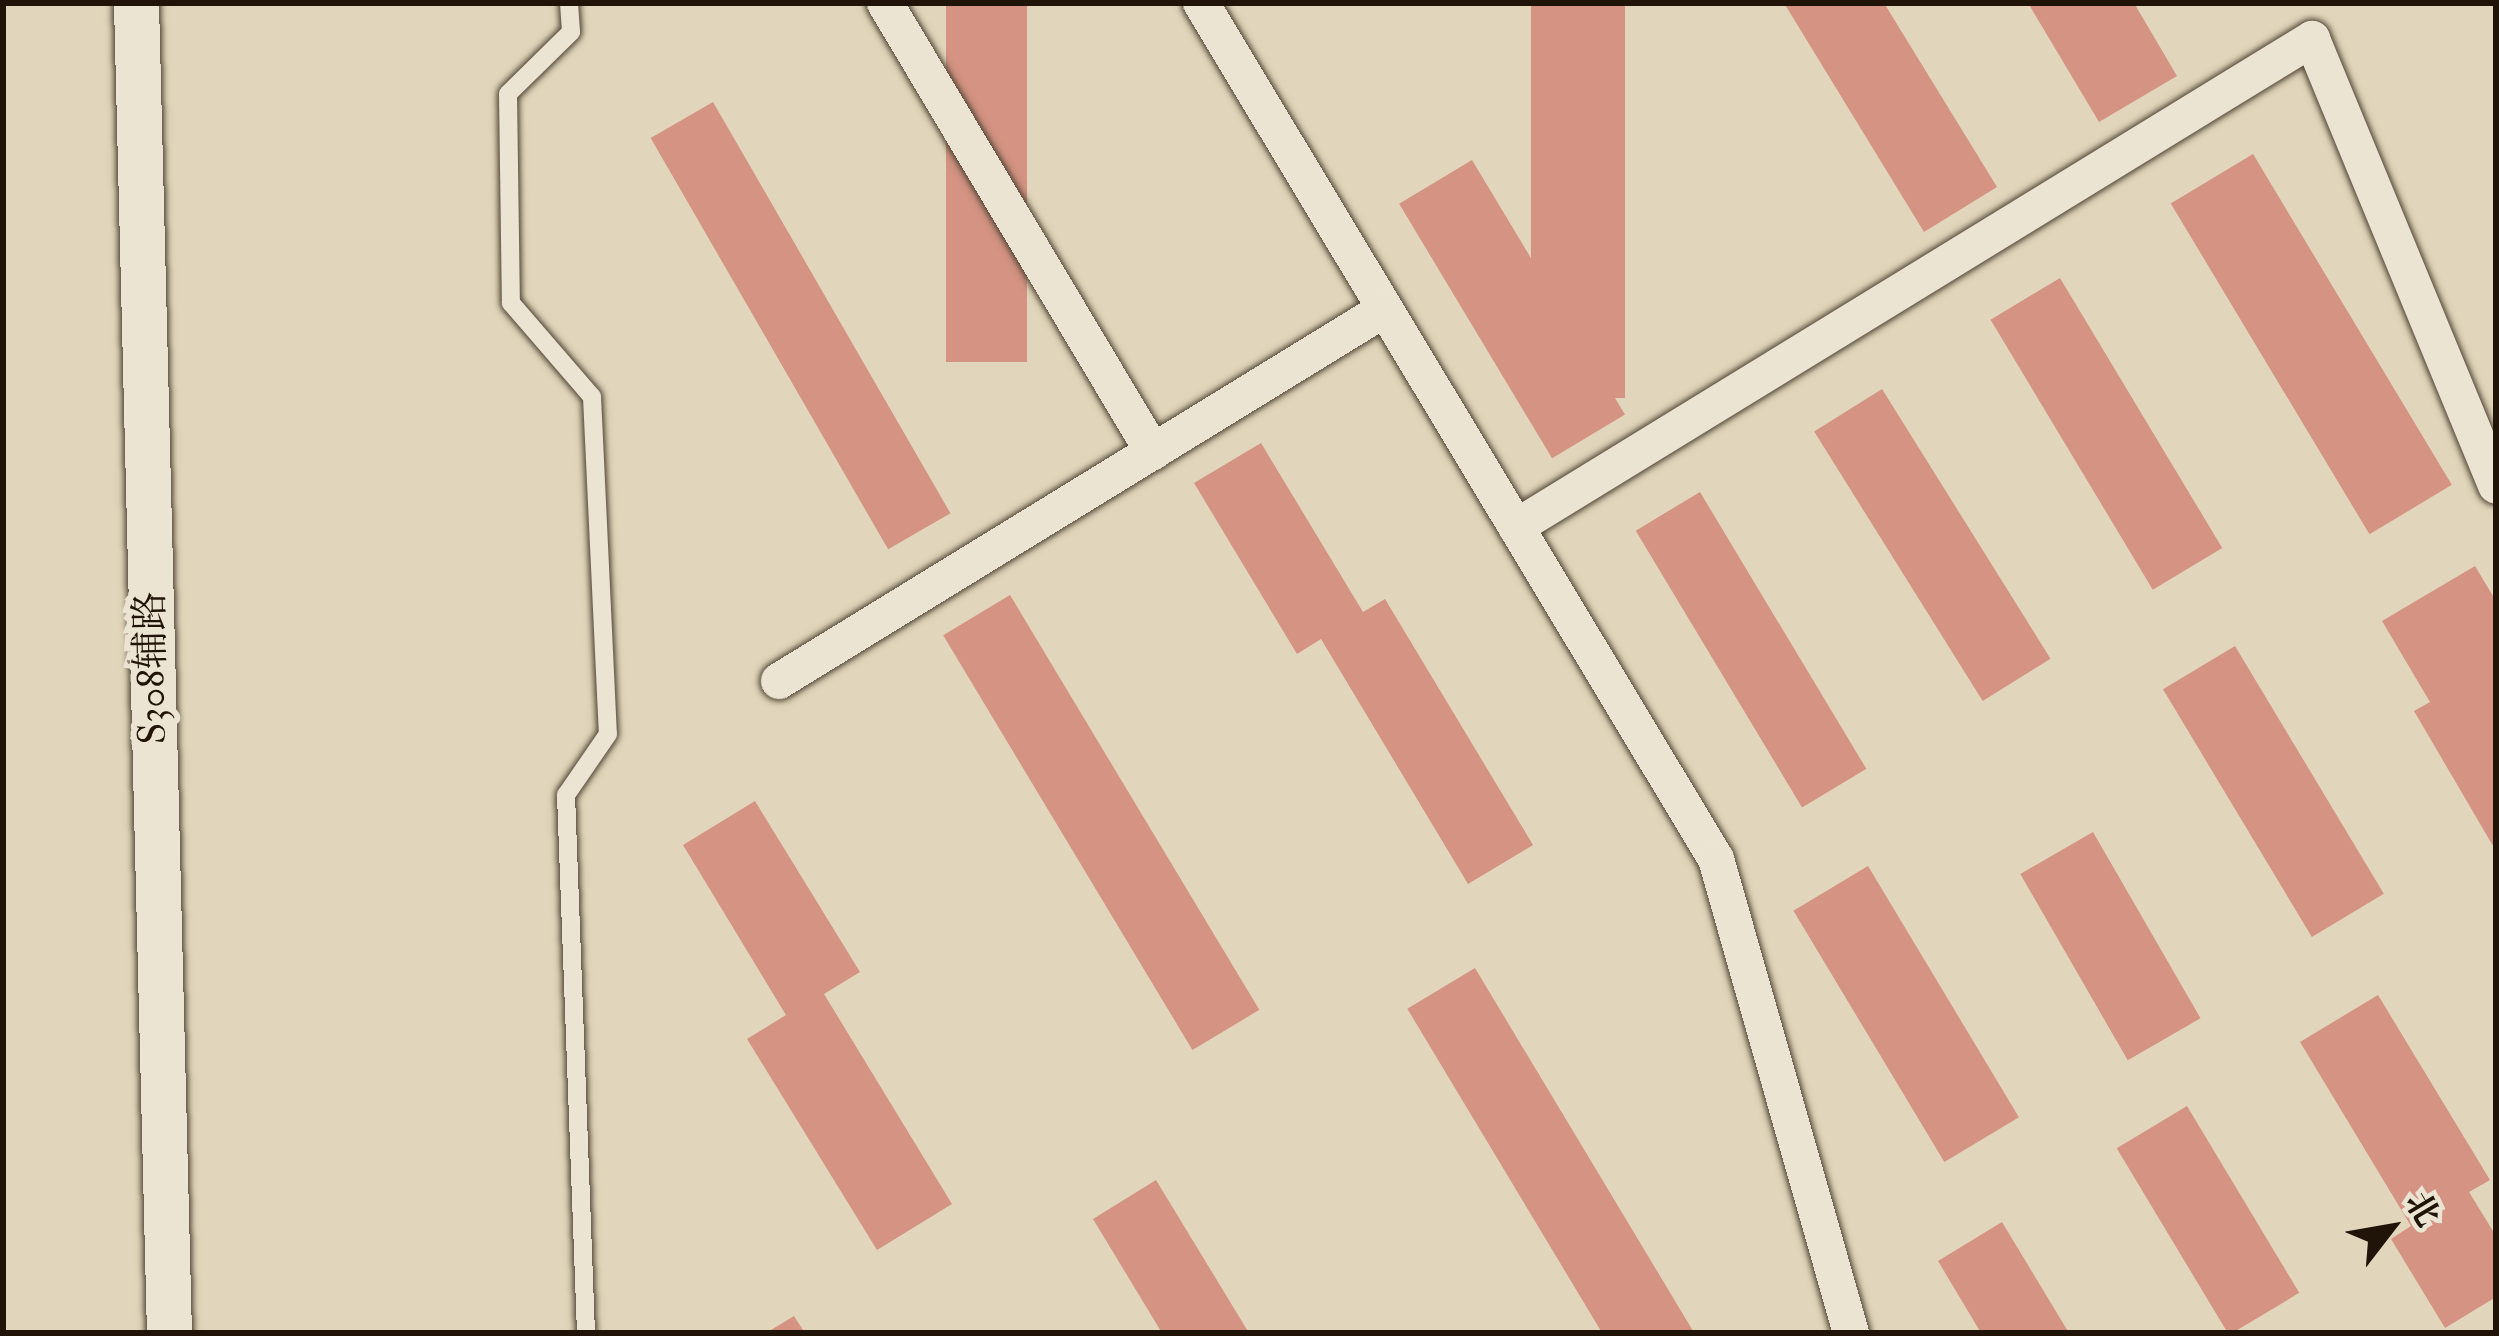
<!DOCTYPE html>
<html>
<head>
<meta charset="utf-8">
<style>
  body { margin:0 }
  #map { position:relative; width:2499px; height:1336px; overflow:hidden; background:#e1d6bb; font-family:"IM FELL Double Pica","Noto Serif SC",serif }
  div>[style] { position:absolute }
  .building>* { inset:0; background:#d49383; transform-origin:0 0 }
  .roads { filter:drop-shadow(0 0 3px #504434) drop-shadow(0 0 3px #504434) }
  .service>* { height:18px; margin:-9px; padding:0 9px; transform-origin:9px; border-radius:9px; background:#ece4d3 }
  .minor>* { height:36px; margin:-18px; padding:0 18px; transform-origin:18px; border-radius:18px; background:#ece4d3 }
  .tertiary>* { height:45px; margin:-22.5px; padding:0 22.5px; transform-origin:22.5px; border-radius:22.5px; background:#ece4d3 }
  span { translate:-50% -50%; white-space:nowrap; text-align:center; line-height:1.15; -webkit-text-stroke:12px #ece4d3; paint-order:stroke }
  .street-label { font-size:39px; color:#201307 }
  .frame { position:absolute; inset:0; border:6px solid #201307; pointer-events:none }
  .north { position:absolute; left:2331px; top:1168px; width:120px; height:120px; -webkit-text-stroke:9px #ece4d3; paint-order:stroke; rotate:59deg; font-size:33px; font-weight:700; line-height:48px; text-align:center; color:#201307 }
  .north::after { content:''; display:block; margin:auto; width:42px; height:54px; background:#201307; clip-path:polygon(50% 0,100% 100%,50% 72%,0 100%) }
</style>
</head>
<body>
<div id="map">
  <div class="building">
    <i style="left:946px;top:3px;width:81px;height:359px"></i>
    <i style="left:1531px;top:3px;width:94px;height:395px"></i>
    <i style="clip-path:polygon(1784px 3px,1884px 3px,1997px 187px,1924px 232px)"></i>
    <i style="clip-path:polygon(2028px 3px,2134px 3px,2177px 76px,2099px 122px)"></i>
    <i style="left:713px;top:102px;width:475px;height:72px;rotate:60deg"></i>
    <i style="left:2253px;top:154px;width:386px;height:96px;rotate:59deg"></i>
    <i style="left:1472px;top:160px;width:297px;height:85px;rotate:59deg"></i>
    <i style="left:2060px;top:278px;width:315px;height:81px;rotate:59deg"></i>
    <i style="left:1882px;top:389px;width:318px;height:80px;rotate:58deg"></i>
    <i style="clip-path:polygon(1261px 443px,1363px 612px,1385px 599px,1533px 845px,1468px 884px,1321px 639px,1297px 654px,1194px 483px)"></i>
    <i style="left:1700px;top:492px;width:323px;height:75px;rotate:59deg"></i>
    <i style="clip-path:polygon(2475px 566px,2496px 601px,2496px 851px,2414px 711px,2430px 702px,2382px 621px)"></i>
    <i style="left:1010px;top:595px;width:484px;height:78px;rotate:59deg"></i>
    <i style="left:2235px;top:646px;width:289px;height:84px;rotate:59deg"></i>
    <i style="clip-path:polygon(755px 801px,860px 972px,824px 994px,952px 1204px,877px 1250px,747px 1039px,786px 1015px,683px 845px)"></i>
    <i style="left:2093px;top:832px;width:215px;height:84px;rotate:60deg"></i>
    <i style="left:1868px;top:866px;width:293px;height:87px;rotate:59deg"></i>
    <i style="left:1475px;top:968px;width:426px;height:79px;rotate:59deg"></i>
    <i style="clip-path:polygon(2378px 995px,2490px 1180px,2469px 1192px,2496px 1236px,2496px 1297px,2445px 1328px,2391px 1239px,2411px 1226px,2300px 1042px)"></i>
    <i style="left:2187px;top:1106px;width:218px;height:82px;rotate:59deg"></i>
    <i style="clip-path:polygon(1156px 1180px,1249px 1333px,1162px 1333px,1093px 1219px)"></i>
    <i style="clip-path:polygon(2002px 1222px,2069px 1333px,1981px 1333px,1938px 1261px)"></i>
    <i style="clip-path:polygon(794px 1316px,805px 1333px,766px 1333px)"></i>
  </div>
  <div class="roads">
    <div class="service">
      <i style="left:569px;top:3px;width:29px;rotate:86deg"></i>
      <i style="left:571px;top:32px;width:88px;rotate:135.5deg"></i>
      <i style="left:508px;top:94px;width:209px;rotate:89.2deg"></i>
      <i style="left:511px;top:303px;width:124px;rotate:49.2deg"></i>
      <i style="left:592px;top:397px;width:337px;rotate:87.3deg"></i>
      <i style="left:608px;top:734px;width:74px;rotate:124.5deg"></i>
      <i style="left:566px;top:795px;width:538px;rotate:87.87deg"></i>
    </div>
    <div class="minor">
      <i style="left:885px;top:3px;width:523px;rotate:59.17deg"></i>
      <i style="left:1201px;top:3px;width:999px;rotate:58.97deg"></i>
      <i style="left:1716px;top:859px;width:493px;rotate:74.1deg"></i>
      <i style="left:1516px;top:527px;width:934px;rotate:-31.51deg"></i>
      <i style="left:2312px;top:39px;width:483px;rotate:67.6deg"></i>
      <i style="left:779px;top:681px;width:711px;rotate:-31.54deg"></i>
    </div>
    <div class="tertiary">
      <i style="left:136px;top:3px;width:1330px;rotate:88.58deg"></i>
    </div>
  </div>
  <div class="street-label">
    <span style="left:152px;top:668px;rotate:-91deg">S308辅路</span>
  </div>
  <div class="frame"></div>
  <div class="north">北</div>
</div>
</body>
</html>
